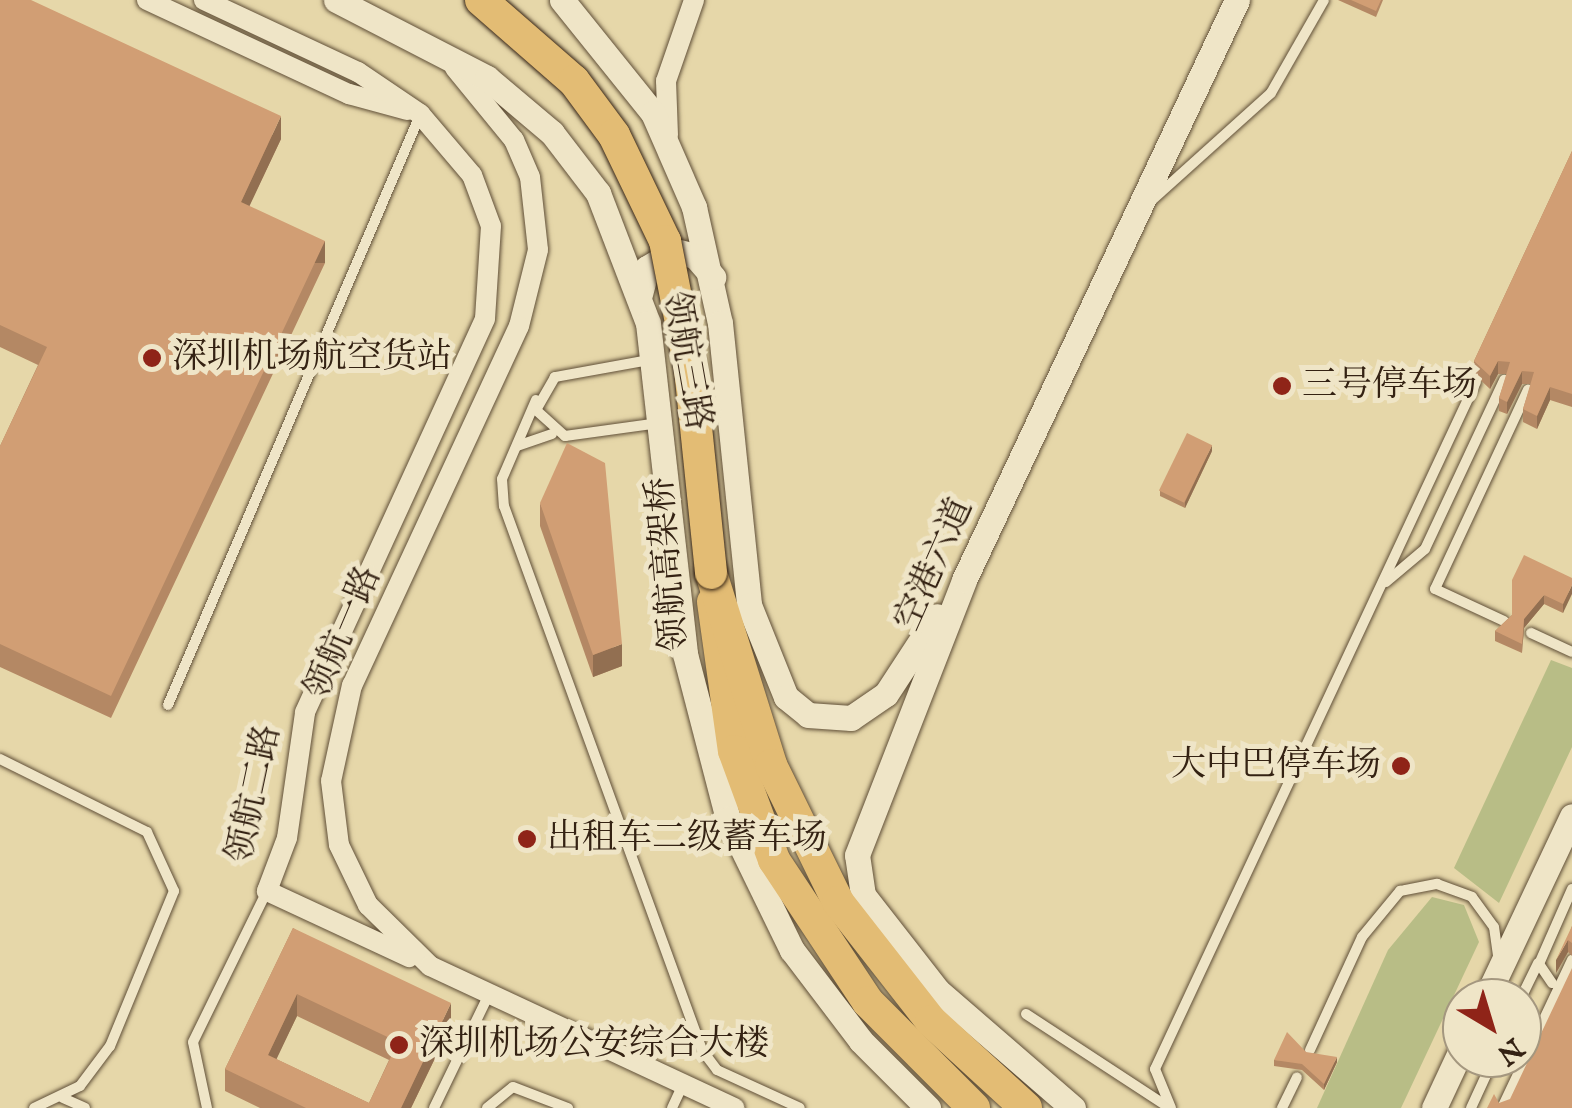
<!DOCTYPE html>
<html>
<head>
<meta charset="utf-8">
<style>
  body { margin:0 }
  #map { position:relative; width:1572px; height:1108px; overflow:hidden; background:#e6d7a9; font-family:"IM FELL English","Noto Serif SC",serif }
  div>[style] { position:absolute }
  .green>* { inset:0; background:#b8bd86 }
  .roads { filter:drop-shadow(0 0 2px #604f38) drop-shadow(0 0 2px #604f38) }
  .service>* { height:10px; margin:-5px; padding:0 5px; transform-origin:5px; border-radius:5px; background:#efe5c7 }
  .minor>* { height:20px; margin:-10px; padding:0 10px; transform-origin:10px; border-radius:10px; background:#efe5c7 }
  .tertiary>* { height:25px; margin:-12.5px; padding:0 12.5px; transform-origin:12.5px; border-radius:12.5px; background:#efe5c7 }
  .primary>* { height:32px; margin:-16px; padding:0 16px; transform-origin:16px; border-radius:16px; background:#e3bc74 }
  .trunk>* { height:32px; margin:-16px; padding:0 16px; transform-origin:16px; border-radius:16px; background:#e3bc74 }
  .bridges { filter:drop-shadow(0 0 2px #342213) drop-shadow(0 0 2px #342213) }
  .trunk-bridge>* { height:32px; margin:-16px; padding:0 16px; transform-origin:16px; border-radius:16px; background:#e3bc74 }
  .wall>* { inset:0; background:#b48864 }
  .shaded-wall>* { inset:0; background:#926f51; transform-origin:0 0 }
  .building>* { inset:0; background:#d19e74; transform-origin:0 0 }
  .dots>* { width:28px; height:28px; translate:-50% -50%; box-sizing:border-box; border:5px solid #efe5c7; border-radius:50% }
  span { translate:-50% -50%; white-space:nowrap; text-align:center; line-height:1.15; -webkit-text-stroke:10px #efe5c7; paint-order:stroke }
  .poi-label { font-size:35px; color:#342213 }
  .left { translate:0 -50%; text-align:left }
  .right { translate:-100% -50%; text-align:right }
  .street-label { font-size:35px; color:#342213 }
  .north { position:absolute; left:1442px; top:978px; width:100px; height:100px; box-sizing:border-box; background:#efe5c7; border:2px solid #a4977f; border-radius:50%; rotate:142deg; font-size:28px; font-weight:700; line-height:40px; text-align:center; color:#342213 }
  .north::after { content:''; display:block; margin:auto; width:35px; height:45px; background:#8f2418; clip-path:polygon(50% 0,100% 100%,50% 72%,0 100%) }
</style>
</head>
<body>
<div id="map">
  <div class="green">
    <i style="clip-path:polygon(1551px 660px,1572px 668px,1572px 747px,1499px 903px,1454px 868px)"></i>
    <i style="clip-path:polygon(1432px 897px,1464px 905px,1479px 942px,1401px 1108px,1317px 1108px,1388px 950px)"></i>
  </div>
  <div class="roads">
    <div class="service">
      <i style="left:1151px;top:201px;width:161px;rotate:-42deg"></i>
      <i style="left:1271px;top:93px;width:107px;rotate:-60.3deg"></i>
      <i style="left:649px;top:360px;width:96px;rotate:169.7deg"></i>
      <i style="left:555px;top:377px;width:38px;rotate:120deg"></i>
      <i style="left:536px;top:410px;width:39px;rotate:42deg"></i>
      <i style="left:565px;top:436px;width:95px;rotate:-7.9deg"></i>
      <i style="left:536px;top:400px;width:86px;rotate:113.3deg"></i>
      <i style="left:502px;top:479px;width:27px;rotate:86deg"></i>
      <i style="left:504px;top:506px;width:579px;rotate:70deg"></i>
      <i style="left:702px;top:1050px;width:25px;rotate:53deg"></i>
      <i style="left:717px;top:1070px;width:91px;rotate:24.6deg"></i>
      <i style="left:517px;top:446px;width:37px;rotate:-19deg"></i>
      <i style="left:1386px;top:582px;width:51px;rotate:-40.2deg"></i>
      <i style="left:1425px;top:549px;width:187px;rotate:-64.9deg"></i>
      <i style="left:1504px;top:621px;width:76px;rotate:-155.1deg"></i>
      <i style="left:1435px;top:589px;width:220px;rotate:-65deg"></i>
      <i style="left:1531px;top:633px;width:45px;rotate:24.9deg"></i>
      <i style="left:168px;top:705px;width:642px;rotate:-66.87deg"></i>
      <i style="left:0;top:759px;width:164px;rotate:26.4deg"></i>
      <i style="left:147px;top:832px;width:65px;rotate:65.4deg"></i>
      <i style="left:174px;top:891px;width:168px;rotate:112.4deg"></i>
      <i style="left:110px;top:1046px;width:50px;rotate:126.9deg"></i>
      <i style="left:80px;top:1086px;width:51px;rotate:154.4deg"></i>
      <i style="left:1552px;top:983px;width:23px;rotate:-124deg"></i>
      <i style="left:1539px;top:964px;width:82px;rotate:-66.3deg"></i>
      <i style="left:1521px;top:998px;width:39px;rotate:-64deg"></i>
      <i style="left:1026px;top:1014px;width:166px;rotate:33.2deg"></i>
      <i style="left:1310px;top:1050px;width:124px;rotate:-65.3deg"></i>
      <i style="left:1362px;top:937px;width:60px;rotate:-50.4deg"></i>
      <i style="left:1400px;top:891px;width:38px;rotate:-11deg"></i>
      <i style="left:1437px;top:884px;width:37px;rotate:20deg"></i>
      <i style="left:1472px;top:897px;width:37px;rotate:54deg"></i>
      <i style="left:1494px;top:927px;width:29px;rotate:82deg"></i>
      <i style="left:63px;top:1098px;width:24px;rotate:24deg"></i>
      <i style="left:207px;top:1108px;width:67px;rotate:-102deg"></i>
      <i style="left:193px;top:1042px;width:168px;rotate:-63.9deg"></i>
      <i style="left:434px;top:1108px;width:127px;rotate:-64.2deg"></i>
      <i style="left:487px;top:1108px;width:33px;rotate:-39deg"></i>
      <i style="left:513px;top:1087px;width:59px;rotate:20.9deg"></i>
      <i style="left:672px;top:1108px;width:26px;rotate:-65deg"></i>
      <i style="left:1171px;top:1108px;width:42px;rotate:-112.3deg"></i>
      <i style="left:1155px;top:1069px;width:758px;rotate:-64.96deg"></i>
      <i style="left:1282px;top:1108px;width:34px;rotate:-64deg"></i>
      <i style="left:1471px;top:1108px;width:55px;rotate:-65.3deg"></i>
      <i style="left:1502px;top:1108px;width:164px;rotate:-64.7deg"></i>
    </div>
    <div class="minor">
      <i style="left:147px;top:0;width:223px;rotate:25deg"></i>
      <i style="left:349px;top:94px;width:60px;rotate:15.4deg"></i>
      <i style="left:204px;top:0;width:170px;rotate:25.1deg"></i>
      <i style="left:358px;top:72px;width:75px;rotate:34.1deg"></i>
      <i style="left:420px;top:114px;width:80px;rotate:49.6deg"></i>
      <i style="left:472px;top:175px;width:54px;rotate:69.6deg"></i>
      <i style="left:491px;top:226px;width:93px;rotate:93.7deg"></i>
      <i style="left:485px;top:319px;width:433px;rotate:114.6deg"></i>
      <i style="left:305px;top:713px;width:126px;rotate:98.2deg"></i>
      <i style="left:287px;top:838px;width:57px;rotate:110.7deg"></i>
      <i style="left:267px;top:891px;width:157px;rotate:24.9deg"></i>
      <i style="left:455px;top:68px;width:93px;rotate:50.7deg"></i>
      <i style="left:514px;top:140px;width:40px;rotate:66.6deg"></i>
      <i style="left:530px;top:177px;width:73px;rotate:83.7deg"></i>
      <i style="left:538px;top:250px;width:78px;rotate:104deg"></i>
      <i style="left:519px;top:326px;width:396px;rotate:114.9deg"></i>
      <i style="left:352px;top:685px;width:98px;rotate:102.3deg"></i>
      <i style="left:331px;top:781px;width:64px;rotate:82.9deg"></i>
      <i style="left:339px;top:845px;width:67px;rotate:64.2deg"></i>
      <i style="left:368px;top:905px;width:87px;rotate:44.5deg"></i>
      <i style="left:430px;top:966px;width:336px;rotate:25deg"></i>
      <i style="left:668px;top:135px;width:54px;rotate:-92.1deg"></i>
      <i style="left:666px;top:81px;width:86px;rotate:-70.9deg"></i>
    </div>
    <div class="tertiary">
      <i style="left:336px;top:0;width:170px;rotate:27.3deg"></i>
      <i style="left:487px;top:78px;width:85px;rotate:40.2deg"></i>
      <i style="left:552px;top:133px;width:76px;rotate:52.5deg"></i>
      <i style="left:598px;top:193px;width:139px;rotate:69deg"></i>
      <i style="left:648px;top:323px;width:333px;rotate:83.6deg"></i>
      <i style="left:685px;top:654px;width:171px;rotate:75.4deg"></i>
      <i style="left:728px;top:819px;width:146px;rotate:64deg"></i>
      <i style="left:792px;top:950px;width:114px;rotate:52.8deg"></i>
      <i style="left:861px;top:1041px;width:95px;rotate:45deg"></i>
      <i style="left:562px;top:0;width:145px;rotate:51.2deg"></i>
      <i style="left:653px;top:113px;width:103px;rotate:66.4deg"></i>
      <i style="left:694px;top:207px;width:119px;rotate:77.4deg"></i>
      <i style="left:720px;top:323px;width:283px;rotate:84.1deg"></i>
      <i style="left:749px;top:605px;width:99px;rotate:68.1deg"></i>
      <i style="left:786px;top:697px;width:28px;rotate:39deg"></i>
      <i style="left:808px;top:715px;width:43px;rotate:4deg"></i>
      <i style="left:851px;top:718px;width:42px;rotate:-34.4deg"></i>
      <i style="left:886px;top:694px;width:93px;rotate:-56.8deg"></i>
      <i style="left:640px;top:294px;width:27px;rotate:-75deg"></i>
      <i style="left:647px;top:268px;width:33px;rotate:-31deg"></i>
      <i style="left:675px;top:251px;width:21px;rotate:14deg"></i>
      <i style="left:695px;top:256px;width:28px;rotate:49deg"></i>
      <i style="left:1486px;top:998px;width:201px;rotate:-64.7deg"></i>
      <i style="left:1073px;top:1108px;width:180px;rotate:-139.1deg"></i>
      <i style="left:937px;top:990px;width:120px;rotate:-127.9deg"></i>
      <i style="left:863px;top:895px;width:40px;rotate:-98.5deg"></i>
      <i style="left:857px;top:855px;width:295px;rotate:-68.7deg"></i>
      <i style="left:964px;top:580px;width:641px;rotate:-64.79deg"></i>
      <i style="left:1434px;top:1108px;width:66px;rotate:-65deg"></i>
    </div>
    <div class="primary">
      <i style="left:713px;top:602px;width:150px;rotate:82deg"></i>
      <i style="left:734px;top:751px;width:116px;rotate:69.8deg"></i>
      <i style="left:774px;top:860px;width:170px;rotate:56.5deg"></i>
      <i style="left:868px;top:1002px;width:150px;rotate:45deg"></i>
    </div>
    <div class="trunk">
      <i style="left:711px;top:573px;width:201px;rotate:72.6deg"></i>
      <i style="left:771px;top:765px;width:153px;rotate:63.9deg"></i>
      <i style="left:838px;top:902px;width:151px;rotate:52deg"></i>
      <i style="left:931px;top:1021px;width:129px;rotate:42.5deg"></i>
    </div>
  </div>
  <div class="bridges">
    <div class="trunk-bridge">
      <i style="left:481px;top:0;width:123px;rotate:41.1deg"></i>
      <i style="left:574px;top:81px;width:67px;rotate:53.5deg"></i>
      <i style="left:614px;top:135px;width:118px;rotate:64.3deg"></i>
      <i style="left:665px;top:241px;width:130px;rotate:78.9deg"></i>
      <i style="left:690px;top:369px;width:205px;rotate:84.1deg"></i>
    </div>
  </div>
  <div class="wall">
    <i style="clip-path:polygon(0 0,281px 139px,249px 206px,325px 263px,111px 718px,0 667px,0 446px,38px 365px,0 347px)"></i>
    <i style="clip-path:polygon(1338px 0,1383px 0,1376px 17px)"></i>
    <i style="clip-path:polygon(1572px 151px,1572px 407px,1550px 400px,1537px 429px,1523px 422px,1523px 409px,1531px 384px,1522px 384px,1507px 414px,1499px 411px,1499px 398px,1507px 374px,1498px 374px,1490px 389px,1474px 374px,1474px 361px)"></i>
    <i style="clip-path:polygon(1212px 451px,1185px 508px,1160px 496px,1160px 491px)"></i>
    <i style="clip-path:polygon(540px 503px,622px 666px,593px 677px,540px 526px)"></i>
    <i style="clip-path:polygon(1572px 578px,1563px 613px,1544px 604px,1524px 628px,1522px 653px,1495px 641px,1495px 631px,1512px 615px)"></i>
    <i style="clip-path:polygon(1572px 926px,1572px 956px,1568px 952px,1556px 973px)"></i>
    <i style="clip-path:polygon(evenodd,293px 928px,451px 1025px,411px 1108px,260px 1108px,225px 1091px,225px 1069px,293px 928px,297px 1016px,389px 1060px,369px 1103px,276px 1059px,297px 1016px)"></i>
    <i style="clip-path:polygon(1274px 1060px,1337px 1062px,1324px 1090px,1302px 1070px,1274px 1066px)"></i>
  </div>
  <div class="shaded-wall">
    <i style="clip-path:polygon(281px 116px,281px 139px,241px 224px,241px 202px)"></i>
    <i style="left:325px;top:241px;width:22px;height:503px;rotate:90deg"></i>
    <i style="clip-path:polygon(1498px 361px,1498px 374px,1490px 389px,1490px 376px)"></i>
    <i style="clip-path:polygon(1522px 371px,1522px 384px,1507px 414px,1507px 402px)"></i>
    <i style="clip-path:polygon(1550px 387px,1550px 400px,1537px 429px,1537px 416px)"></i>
    <i style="clip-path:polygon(1212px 445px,1212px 451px,1185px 508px,1185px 502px)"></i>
    <i style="clip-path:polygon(1572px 585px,1572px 594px,1563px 613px,1563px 604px)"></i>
    <i style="clip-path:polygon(1544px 595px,1544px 604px,1524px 628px,1522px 653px,1524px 619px)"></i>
    <i style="clip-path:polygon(622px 644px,622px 666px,593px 677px,593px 655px)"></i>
    <i style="clip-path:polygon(1568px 940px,1568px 952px,1556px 973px,1556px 960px)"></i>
    <i style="clip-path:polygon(297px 994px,297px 1016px,268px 1077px,268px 1055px)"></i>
    <i style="clip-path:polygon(451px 1003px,451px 1025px,411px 1108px,401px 1108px)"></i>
    <i style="clip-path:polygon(1337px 1057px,1337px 1062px,1324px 1090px,1324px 1084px)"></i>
  </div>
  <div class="building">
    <i style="clip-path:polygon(0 0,31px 0,281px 116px,241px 202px,325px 241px,111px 696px,0 644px,0 446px,47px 347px,0 325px)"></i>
    <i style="clip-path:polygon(1351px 0,1381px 0,1376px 11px)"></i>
    <i style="clip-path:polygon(1572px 151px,1572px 394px,1550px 387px,1537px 416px,1523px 409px,1534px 372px,1522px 371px,1507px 402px,1499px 398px,1510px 362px,1498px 361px,1490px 376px,1474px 361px)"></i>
    <i style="left:1187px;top:433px;width:28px;height:64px;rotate:26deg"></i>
    <i style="clip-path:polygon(567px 443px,605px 463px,622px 644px,593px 655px,540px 503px)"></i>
    <i style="clip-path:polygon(1524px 555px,1572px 578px,1572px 585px,1563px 604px,1544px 595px,1524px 619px,1522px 644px,1495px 631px,1512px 615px,1512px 580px)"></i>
    <i style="clip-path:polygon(1572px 926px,1572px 943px,1568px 940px,1556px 960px)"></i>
    <i style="clip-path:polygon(evenodd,293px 928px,451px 1003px,401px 1108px,306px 1108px,225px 1069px,293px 928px,297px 994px,398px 1042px,369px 1103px,268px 1055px,297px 994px)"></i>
    <i style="clip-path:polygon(1572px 968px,1572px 1108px,1487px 1108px,1494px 1094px,1499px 1103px,1510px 1099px)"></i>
    <i style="clip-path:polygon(1287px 1032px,1306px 1052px,1337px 1057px,1324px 1084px,1302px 1064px,1274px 1060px)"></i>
  </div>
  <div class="dots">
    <i style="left:152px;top:358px;background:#8f2418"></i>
    <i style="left:1282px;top:386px;background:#8f2418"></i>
    <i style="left:1401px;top:766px;background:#8f2418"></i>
    <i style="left:527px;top:839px;background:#8f2418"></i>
    <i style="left:399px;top:1045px;background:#8f2418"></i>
  </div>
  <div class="poi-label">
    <span class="left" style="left:172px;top:358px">深圳机场航空货站</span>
    <span class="left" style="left:1302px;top:386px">三号停车场</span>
    <span class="right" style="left:1381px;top:766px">大中巴停车场</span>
    <span class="left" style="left:547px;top:839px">出租车二级蓄车场</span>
    <span class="left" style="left:419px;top:1045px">深圳机场公安综合大楼</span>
  </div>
  <div class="street-label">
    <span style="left:686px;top:361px;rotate:80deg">领航三路</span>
    <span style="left:669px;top:564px;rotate:-95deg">领航高架桥</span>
    <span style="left:935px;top:565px;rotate:-66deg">空港六道</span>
    <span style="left:344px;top:633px;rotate:-67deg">领航一路</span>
    <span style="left:255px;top:794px;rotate:-78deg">领航二路</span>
  </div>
  <div class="north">N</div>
</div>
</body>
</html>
